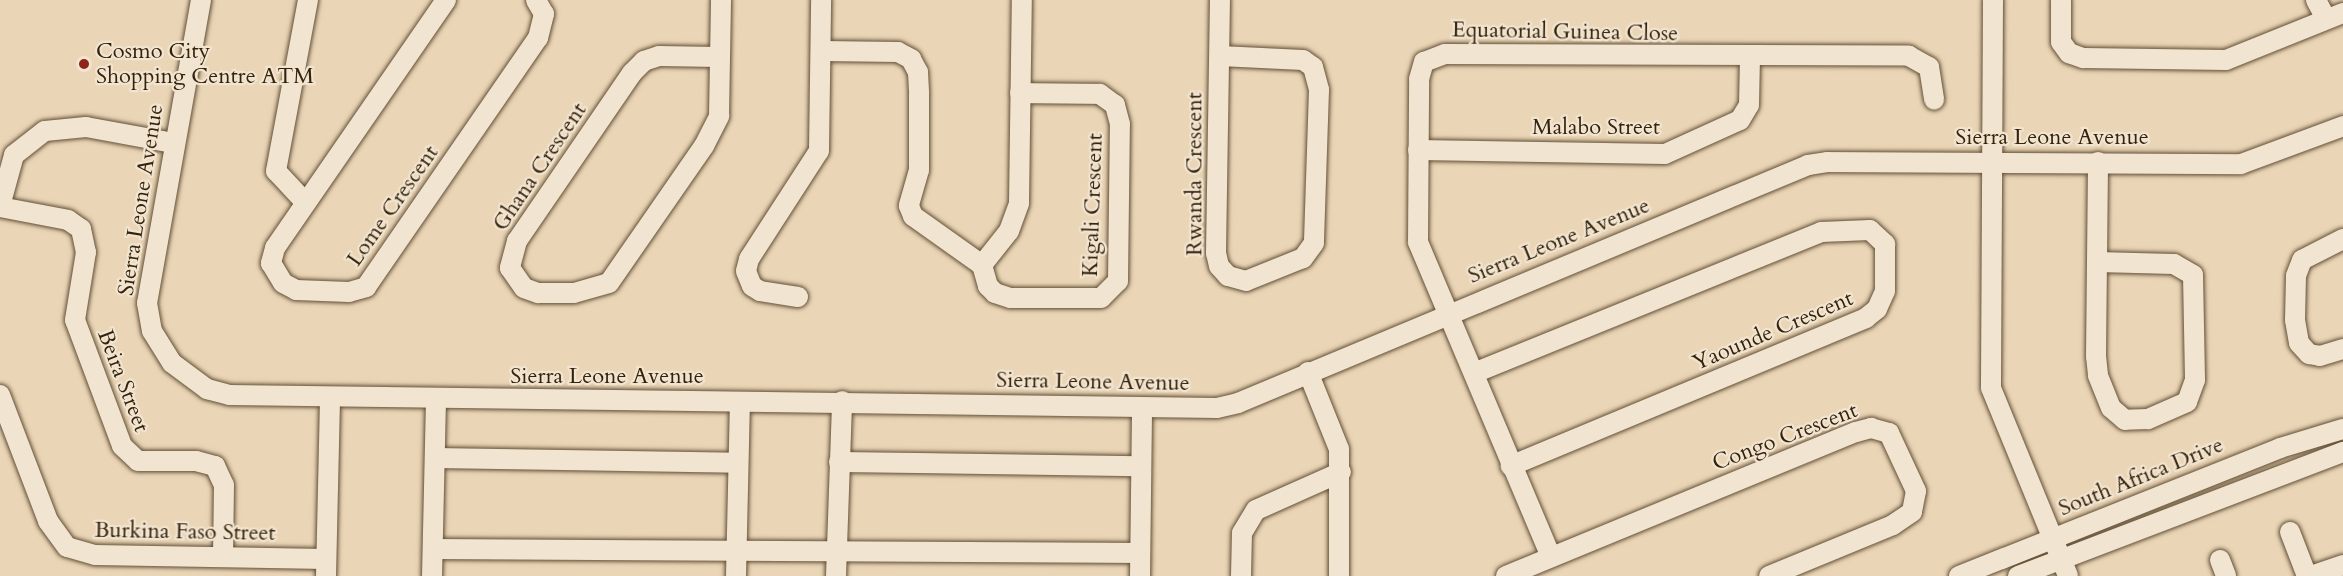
<!DOCTYPE html>
<html>
<head>
<meta charset="utf-8">
<style>
  body { margin:0 }
  #map { position:relative; width:2343px; height:576px; overflow:hidden; background:#ead5b6; font-family:Cardo,serif }
  div>[style] { position:absolute }
  .roads { filter:drop-shadow(0 0 2px #624f36) drop-shadow(0 0 2px #624f36) }
  .minor>* { height:20px; margin:-10px; padding:0 10px; transform-origin:10px; border-radius:10px; background:#f1e4d0 }
  .dots>* { width:16px; height:16px; translate:-50% -50%; box-sizing:border-box; border:3px solid #f1e4d0; border-radius:50% }
  span { translate:-50% -50%; white-space:nowrap; text-align:center; line-height:1.15; -webkit-text-stroke:4.5px #f1e4d0; paint-order:stroke }
  .street-label { font-size:22px; color:#34220b }
  .poi-label { font-size:22px; color:#34220b }
  .left { translate:0 -50%; text-align:left }
</style>
</head>
<body>
<div id="map">
  <div class="roads">
    <div class="minor">
      <i style="left:201px;top:0;width:308px;rotate:100.1deg"></i>
      <i style="left:147px;top:303px;width:28px;rotate:80deg"></i>
      <i style="left:152px;top:331px;width:38px;rotate:58deg"></i>
      <i style="left:172px;top:363px;width:44px;rotate:36.6deg"></i>
      <i style="left:207px;top:389px;width:23px;rotate:15deg"></i>
      <i style="left:229px;top:395px;width:988px;rotate:0.75deg"></i>
      <i style="left:1217px;top:408px;width:22px;rotate:-13deg"></i>
      <i style="left:1238px;top:403px;width:618px;rotate:-22.66deg"></i>
      <i style="left:1808px;top:165px;width:19px;rotate:-9deg"></i>
      <i style="left:1827px;top:162px;width:414px;rotate:0.3deg"></i>
      <i style="left:2241px;top:164px;width:109px;rotate:-20.4deg"></i>
      <i style="left:446px;top:0;width:301px;rotate:124.6deg"></i>
      <i style="left:275px;top:248px;width:16px;rotate:105deg"></i>
      <i style="left:271px;top:263px;width:23px;rotate:59deg"></i>
      <i style="left:283px;top:283px;width:15px;rotate:28deg"></i>
      <i style="left:296px;top:290px;width:53px;rotate:2.2deg"></i>
      <i style="left:349px;top:292px;width:18px;rotate:-16deg"></i>
      <i style="left:366px;top:287px;width:303px;rotate:-55.4deg"></i>
      <i style="left:538px;top:38px;width:25px;rotate:-76deg"></i>
      <i style="left:544px;top:14px;width:16px;rotate:-120deg"></i>
      <i style="left:1993px;top:0;width:388px;rotate:90.3deg"></i>
      <i style="left:1991px;top:388px;width:203px;rotate:67.7deg"></i>
      <i style="left:2061px;top:0;width:42px;rotate:90deg"></i>
      <i style="left:2061px;top:42px;width:14px;rotate:54deg"></i>
      <i style="left:2069px;top:53px;width:15px;rotate:20deg"></i>
      <i style="left:2083px;top:58px;width:143px;rotate:0.8deg"></i>
      <i style="left:2226px;top:60px;width:126px;rotate:-21.9deg"></i>
      <i style="left:2316px;top:0;width:21px;rotate:62deg"></i>
      <i style="left:822px;top:51px;width:76px;rotate:0.8deg"></i>
      <i style="left:898px;top:52px;width:15px;rotate:28deg"></i>
      <i style="left:911px;top:59px;width:15px;rotate:62deg"></i>
      <i style="left:918px;top:72px;width:22px;rotate:87deg"></i>
      <i style="left:919px;top:94px;width:76px;rotate:90deg"></i>
      <i style="left:919px;top:170px;width:37px;rotate:106deg"></i>
      <i style="left:909px;top:206px;width:11px;rotate:68deg"></i>
      <i style="left:913px;top:216px;width:85px;rotate:35.4deg"></i>
      <i style="left:982px;top:265px;width:22px;rotate:74deg"></i>
      <i style="left:988px;top:286px;width:10px;rotate:45deg"></i>
      <i style="left:995px;top:293px;width:16px;rotate:18deg"></i>
      <i style="left:1010px;top:298px;width:91px"></i>
      <i style="left:1101px;top:298px;width:24px;rotate:-45deg"></i>
      <i style="left:1118px;top:281px;width:157px;rotate:-89.3deg"></i>
      <i style="left:1120px;top:124px;width:20px;rotate:-105deg"></i>
      <i style="left:1115px;top:105px;width:19px;rotate:-144deg"></i>
      <i style="left:1100px;top:94px;width:80px;rotate:-179.3deg"></i>
      <i style="left:1220px;top:56px;width:83px;rotate:2.8deg"></i>
      <i style="left:1303px;top:60px;width:12px;rotate:35deg"></i>
      <i style="left:1313px;top:67px;width:24px;rotate:75deg"></i>
      <i style="left:1319px;top:90px;width:153px;rotate:91.9deg"></i>
      <i style="left:1314px;top:243px;width:19px;rotate:126deg"></i>
      <i style="left:1303px;top:258px;width:61px;rotate:158deg"></i>
      <i style="left:1246px;top:281px;width:19px;rotate:-164deg"></i>
      <i style="left:1228px;top:276px;width:13px;rotate:-132deg"></i>
      <i style="left:1219px;top:266px;width:13px;rotate:-103deg"></i>
      <i style="left:1216px;top:253px;width:253px;rotate:-89.1deg"></i>
      <i style="left:718px;top:57px;width:59px;rotate:-179deg"></i>
      <i style="left:659px;top:56px;width:16px;rotate:162deg"></i>
      <i style="left:644px;top:61px;width:17px;rotate:135deg"></i>
      <i style="left:632px;top:73px;width:204px;rotate:124.4deg"></i>
      <i style="left:517px;top:241px;width:28px;rotate:105deg"></i>
      <i style="left:510px;top:268px;width:24px;rotate:55deg"></i>
      <i style="left:524px;top:288px;width:15px;rotate:20deg"></i>
      <i style="left:538px;top:293px;width:36px"></i>
      <i style="left:574px;top:293px;width:36px;rotate:-16deg"></i>
      <i style="left:609px;top:283px;width:167px;rotate:-55.3deg"></i>
      <i style="left:704px;top:146px;width:34px;rotate:-63deg"></i>
      <i style="left:719px;top:116px;width:116px;rotate:-89deg"></i>
      <i style="left:1418px;top:150px;width:247px;rotate:0.9deg"></i>
      <i style="left:1665px;top:154px;width:82px;rotate:-24.4deg"></i>
      <i style="left:1740px;top:120px;width:17px;rotate:-59deg"></i>
      <i style="left:1749px;top:105px;width:47px;rotate:-88.8deg"></i>
      <i style="left:304px;top:201px;width:41px;rotate:-133deg"></i>
      <i style="left:276px;top:171px;width:174px;rotate:-79.4deg"></i>
      <i style="left:0;top:206px;width:53px;rotate:-74.6deg"></i>
      <i style="left:14px;top:155px;width:39px;rotate:-38deg"></i>
      <i style="left:45px;top:131px;width:41px;rotate:-5.6deg"></i>
      <i style="left:86px;top:127px;width:88px;rotate:10.4deg"></i>
      <i style="left:0;top:207px;width:69px;rotate:10.8deg"></i>
      <i style="left:68px;top:220px;width:16px;rotate:35deg"></i>
      <i style="left:81px;top:229px;width:24px;rotate:78deg"></i>
      <i style="left:86px;top:252px;width:69px;rotate:99.2deg"></i>
      <i style="left:75px;top:320px;width:134px;rotate:69.5deg"></i>
      <i style="left:122px;top:446px;width:22px;rotate:43deg"></i>
      <i style="left:138px;top:461px;width:58px"></i>
      <i style="left:196px;top:461px;width:20px;rotate:15deg"></i>
      <i style="left:215px;top:466px;width:21px;rotate:65deg"></i>
      <i style="left:224px;top:485px;width:71px;rotate:90.8deg"></i>
      <i style="left:2343px;top:239px;width:46px;rotate:152.9deg"></i>
      <i style="left:2302px;top:260px;width:17px;rotate:111deg"></i>
      <i style="left:2296px;top:276px;width:44px;rotate:91.3deg"></i>
      <i style="left:2295px;top:320px;width:23px;rotate:80deg"></i>
      <i style="left:2299px;top:343px;width:15px;rotate:48deg"></i>
      <i style="left:2309px;top:354px;width:11px;rotate:10deg"></i>
      <i style="left:2320px;top:356px;width:24px;rotate:-17deg"></i>
      <i style="left:2097px;top:262px;width:77px;rotate:1.5deg"></i>
      <i style="left:2174px;top:264px;width:22px;rotate:30deg"></i>
      <i style="left:2193px;top:275px;width:105px;rotate:88.9deg"></i>
      <i style="left:2195px;top:380px;width:23px;rotate:110deg"></i>
      <i style="left:2187px;top:402px;width:43px;rotate:156.4deg"></i>
      <i style="left:2148px;top:419px;width:23px;rotate:178deg"></i>
      <i style="left:2125px;top:420px;width:18px;rotate:-139deg"></i>
      <i style="left:2111px;top:408px;width:35px;rotate:-112deg"></i>
      <i style="left:2098px;top:375px;width:19px;rotate:-96deg"></i>
      <i style="left:2096px;top:356px;width:194px;rotate:-89.4deg"></i>
      <i style="left:982px;top:265px;width:43px;rotate:-51.5deg"></i>
      <i style="left:1009px;top:231px;width:30px;rotate:-70deg"></i>
      <i style="left:1019px;top:203px;width:203px;rotate:-89.2deg"></i>
      <i style="left:798px;top:297px;width:38px;rotate:-171deg"></i>
      <i style="left:760px;top:291px;width:9px;rotate:-148deg"></i>
      <i style="left:752px;top:286px;width:16px;rotate:-112deg"></i>
      <i style="left:746px;top:271px;width:12px;rotate:-76deg"></i>
      <i style="left:749px;top:259px;width:129px;rotate:-57.1deg"></i>
      <i style="left:819px;top:151px;width:151px;rotate:-89.2deg"></i>
      <i style="left:1308px;top:372px;width:83px;rotate:68.1deg"></i>
      <i style="left:1339px;top:449px;width:127px;rotate:90deg"></i>
      <i style="left:1474px;top:373px;width:375px;rotate:-22.1deg"></i>
      <i style="left:1821px;top:232px;width:49px;rotate:-2.3deg"></i>
      <i style="left:1870px;top:230px;width:21px;rotate:43deg"></i>
      <i style="left:1885px;top:244px;width:47px;rotate:90deg"></i>
      <i style="left:1885px;top:291px;width:20px;rotate:114deg"></i>
      <i style="left:1877px;top:309px;width:14px;rotate:141deg"></i>
      <i style="left:1866px;top:318px;width:385px;rotate:157.4deg"></i>
      <i style="left:0;top:395px;width:135px;rotate:69.1deg"></i>
      <i style="left:48px;top:521px;width:32px;rotate:54deg"></i>
      <i style="left:67px;top:547px;width:29px;rotate:16deg"></i>
      <i style="left:95px;top:555px;width:231px;rotate:1deg"></i>
      <i style="left:435px;top:458px;width:303px;rotate:0.9deg"></i>
      <i style="left:839px;top:462px;width:301px;rotate:0.8deg"></i>
      <i style="left:2290px;top:532px;width:47px;rotate:68.9deg"></i>
      <i style="left:433px;top:549px;width:707px;rotate:0.32deg"></i>
      <i style="left:1551px;top:557px;width:342px;rotate:-112.9deg"></i>
      <i style="left:1418px;top:242px;width:163px;rotate:-89.6deg"></i>
      <i style="left:1419px;top:79px;width:18px;rotate:-74deg"></i>
      <i style="left:1424px;top:62px;width:22px;rotate:-21deg"></i>
      <i style="left:1445px;top:54px;width:464px;rotate:0.2deg"></i>
      <i style="left:1909px;top:56px;width:23px;rotate:29deg"></i>
      <i style="left:1929px;top:67px;width:33px;rotate:81deg"></i>
      <i style="left:2220px;top:560px;width:17px;rotate:69deg"></i>
      <i style="left:326px;top:576px;width:179px;rotate:-88.7deg"></i>
      <i style="left:432px;top:576px;width:177px;rotate:-88.7deg"></i>
      <i style="left:736px;top:576px;width:174px;rotate:-88.7deg"></i>
      <i style="left:836px;top:576px;width:175px;rotate:-88deg"></i>
      <i style="left:1140px;top:576px;width:169px;rotate:-89.3deg"></i>
      <i style="left:1241px;top:576px;width:43px;rotate:-88.7deg"></i>
      <i style="left:1242px;top:533px;width:27px;rotate:-59deg"></i>
      <i style="left:1256px;top:510px;width:93px;rotate:-24.1deg"></i>
      <i style="left:1506px;top:576px;width:378px;rotate:-22.4deg"></i>
      <i style="left:1856px;top:432px;width:16px;rotate:-15deg"></i>
      <i style="left:1871px;top:428px;width:19px;rotate:16deg"></i>
      <i style="left:1889px;top:433px;width:64px;rotate:65deg"></i>
      <i style="left:1916px;top:491px;width:21px;rotate:101deg"></i>
      <i style="left:1912px;top:512px;width:23px;rotate:146deg"></i>
      <i style="left:1893px;top:525px;width:134px;rotate:157.6deg"></i>
      <i style="left:1959px;top:576px;width:346px;rotate:-21.7deg"></i>
      <i style="left:2280px;top:448px;width:66px;rotate:-16.8deg"></i>
      <i style="left:2018px;top:576px;width:348px;rotate:-20.9deg"></i>
      <i style="left:2311px;top:576px;width:34px;rotate:-19deg"></i>
    </div>
  </div>
  <div class="dots">
    <i style="left:84px;top:64px;background:#8f2418"></i>
  </div>
  <div class="street-label">
    <span style="left:1565px;top:32px;rotate:1deg">Equatorial Guinea Close</span>
    <span style="left:1596px;top:128px">Malabo Street</span>
    <span style="left:2052px;top:138px">Sierra Leone Avenue</span>
    <span style="left:540px;top:167px;rotate:-56deg">Ghana Crescent</span>
    <span style="left:1195px;top:174px;rotate:-90deg">Rwanda Crescent</span>
    <span style="left:141px;top:200px;rotate:-81deg">Sierra Leone Avenue</span>
    <span style="left:1093px;top:205px;rotate:-88deg">Kigali Crescent</span>
    <span style="left:393px;top:206px;rotate:-55deg">Lome Crescent</span>
    <span style="left:1559px;top:241px;rotate:-22deg">Sierra Leone Avenue</span>
    <span style="left:1773px;top:331px;rotate:-23deg">Yaounde Crescent</span>
    <span style="left:607px;top:377px">Sierra Leone Avenue</span>
    <span style="left:123px;top:381px;rotate:69deg">Beira Street</span>
    <span style="left:1093px;top:382px;rotate:1deg">Sierra Leone Avenue</span>
    <span style="left:1785px;top:437px;rotate:-21deg">Congo Crescent</span>
    <span style="left:2141px;top:477px;rotate:-22deg">South Africa Drive</span>
    <span style="left:185px;top:532px;rotate:1deg">Burkina Faso Street</span>
  </div>
  <div class="poi-label">
    <span class="left" style="left:96px;top:64px">Cosmo City<br>Shopping Centre ATM</span>
  </div>
</div>
</body>
</html>
